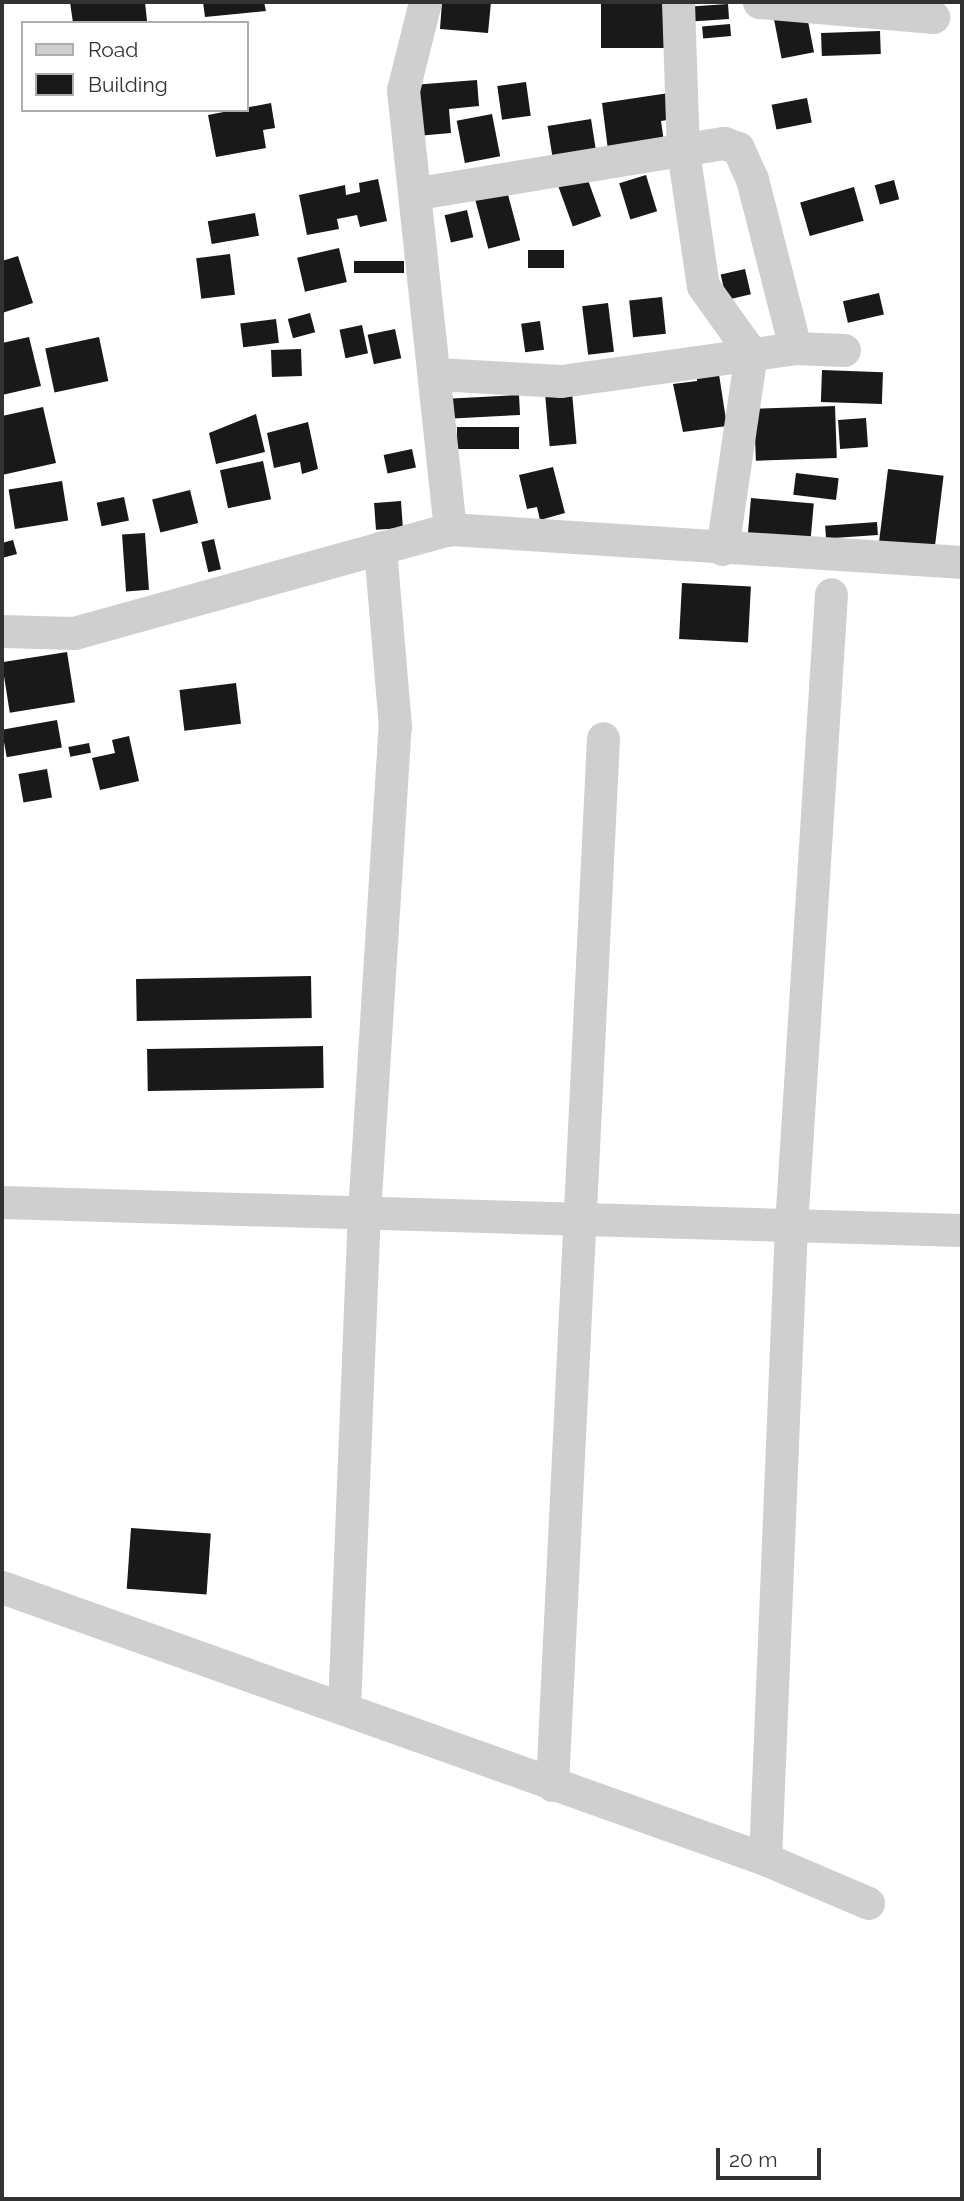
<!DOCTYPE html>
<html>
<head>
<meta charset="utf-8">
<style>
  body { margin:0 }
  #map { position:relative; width:964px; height:2201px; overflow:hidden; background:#fff; font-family:Raleway,sans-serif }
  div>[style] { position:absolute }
  .building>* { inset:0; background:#191919; transform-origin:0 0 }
  .minor>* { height:33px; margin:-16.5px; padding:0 16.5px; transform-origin:16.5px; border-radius:16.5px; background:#cfcfcf }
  span { translate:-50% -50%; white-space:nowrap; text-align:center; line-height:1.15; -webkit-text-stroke:7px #fff; paint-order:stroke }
  .frame { position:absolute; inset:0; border:4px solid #323232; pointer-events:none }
  .legend { position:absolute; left:21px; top:21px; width:228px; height:91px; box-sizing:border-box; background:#fff; border:2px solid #adadad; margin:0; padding:9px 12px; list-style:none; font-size:21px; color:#323232 }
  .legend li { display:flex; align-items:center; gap:14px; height:35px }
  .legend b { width:35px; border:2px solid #adadad }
  .scale { position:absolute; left:716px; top:2148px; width:105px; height:32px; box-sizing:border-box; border:4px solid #323232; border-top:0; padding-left:9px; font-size:21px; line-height:24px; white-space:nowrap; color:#323232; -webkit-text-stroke:5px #fff; paint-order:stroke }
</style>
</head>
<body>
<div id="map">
  <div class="building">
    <i style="clip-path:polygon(70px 2px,145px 2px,147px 21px,73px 23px)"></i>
    <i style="clip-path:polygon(203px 2px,264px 2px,266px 11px,205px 17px)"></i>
    <i style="clip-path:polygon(442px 2px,491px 2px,488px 33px,440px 29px)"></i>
    <i style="left:601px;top:2px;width:67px;height:46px"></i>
    <i style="left:728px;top:4px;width:15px;height:41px;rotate:86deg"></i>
    <i style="left:806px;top:11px;width:42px;height:33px;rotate:79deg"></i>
    <i style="left:730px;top:24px;width:12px;height:28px;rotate:85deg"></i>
    <i style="left:880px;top:31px;width:23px;height:59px;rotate:88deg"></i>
    <i style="clip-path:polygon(477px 80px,479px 106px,449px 109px,451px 133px,417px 136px,412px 85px)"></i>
    <i style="left:526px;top:82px;width:34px;height:29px;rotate:82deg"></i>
    <i style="clip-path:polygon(669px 93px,673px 119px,661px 121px,664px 142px,608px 150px,602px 103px)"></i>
    <i style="left:807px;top:98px;width:25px;height:36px;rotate:79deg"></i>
    <i style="clip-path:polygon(271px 103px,275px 128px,263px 130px,266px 148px,216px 157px,208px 115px)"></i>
    <i style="left:492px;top:114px;width:43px;height:36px;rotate:79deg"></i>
    <i style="left:591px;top:119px;width:30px;height:44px;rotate:81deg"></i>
    <i style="left:585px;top:172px;width:47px;height:30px;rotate:70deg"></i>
    <i style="left:646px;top:175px;width:38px;height:28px;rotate:73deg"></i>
    <i style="clip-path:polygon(378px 179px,387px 221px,360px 227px,357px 215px,337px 219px,339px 229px,307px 235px,299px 195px,345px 185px,346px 195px,360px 192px,359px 183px)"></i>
    <i style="left:894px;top:180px;width:20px;height:20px;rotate:75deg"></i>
    <i style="left:854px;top:187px;width:35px;height:56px;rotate:74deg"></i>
    <i style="left:507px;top:191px;width:51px;height:33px;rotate:75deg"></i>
    <i style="left:467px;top:210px;width:28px;height:23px;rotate:77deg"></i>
    <i style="left:255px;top:213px;width:23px;height:48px;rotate:80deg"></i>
    <i style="left:339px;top:248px;width:35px;height:43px;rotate:77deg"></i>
    <i style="left:528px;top:250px;width:36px;height:18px"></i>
    <i style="left:230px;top:254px;width:41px;height:34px;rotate:83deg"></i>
    <i style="clip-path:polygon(18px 256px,33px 303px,2px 313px,2px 261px)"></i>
    <i style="left:404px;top:261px;width:12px;height:50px;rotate:90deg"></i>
    <i style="left:745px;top:269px;width:26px;height:25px;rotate:77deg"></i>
    <i style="left:879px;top:293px;width:22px;height:37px;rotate:77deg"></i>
    <i style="left:662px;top:297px;width:37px;height:33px;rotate:84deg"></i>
    <i style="left:608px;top:303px;width:49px;height:26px;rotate:83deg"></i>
    <i style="left:310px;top:313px;width:20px;height:23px;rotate:75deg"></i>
    <i style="left:276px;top:319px;width:24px;height:36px;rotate:83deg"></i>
    <i style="left:540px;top:321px;width:29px;height:19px;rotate:82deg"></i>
    <i style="left:362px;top:325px;width:29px;height:23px;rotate:78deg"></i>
    <i style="left:395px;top:329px;width:30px;height:28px;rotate:78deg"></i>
    <i style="clip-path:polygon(29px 337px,41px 386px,2px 395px,2px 343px)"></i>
    <i style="left:99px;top:337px;width:45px;height:55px;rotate:78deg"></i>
    <i style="left:301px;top:349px;width:27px;height:30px;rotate:88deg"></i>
    <i style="clip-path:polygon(718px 368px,727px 426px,683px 432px,673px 384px,697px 381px,697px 370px)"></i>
    <i style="left:822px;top:370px;width:61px;height:32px;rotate:2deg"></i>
    <i style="left:572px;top:392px;width:52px;height:27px;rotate:85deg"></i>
    <i style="left:519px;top:395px;width:20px;height:67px;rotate:87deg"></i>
    <i style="left:835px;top:406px;width:52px;height:81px;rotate:88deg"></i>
    <i style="clip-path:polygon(43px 407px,56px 463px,2px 475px,2px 416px)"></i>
    <i style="clip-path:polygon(256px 414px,265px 452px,216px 464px,209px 433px)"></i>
    <i style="left:866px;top:418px;width:29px;height:28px;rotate:86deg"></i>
    <i style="clip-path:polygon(308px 422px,318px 469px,302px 474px,300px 462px,274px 468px,267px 433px)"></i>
    <i style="left:519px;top:427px;width:22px;height:62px;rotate:90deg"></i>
    <i style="left:412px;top:449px;width:19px;height:29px;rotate:78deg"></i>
    <i style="left:263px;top:461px;width:39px;height:44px;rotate:78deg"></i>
    <i style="clip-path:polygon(553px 467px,565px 513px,540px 520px,537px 507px,527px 509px,519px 475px)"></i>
    <i style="left:888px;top:469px;width:56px;height:79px;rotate:7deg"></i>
    <i style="left:796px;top:473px;width:43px;height:22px;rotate:7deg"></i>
    <i style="left:62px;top:481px;width:40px;height:54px;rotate:81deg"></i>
    <i style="left:190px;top:490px;width:34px;height:39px;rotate:76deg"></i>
    <i style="left:124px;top:497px;width:24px;height:28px;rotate:78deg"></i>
    <i style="left:751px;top:498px;width:63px;height:41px;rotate:5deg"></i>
    <i style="left:401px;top:501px;width:27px;height:27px;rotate:86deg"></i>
    <i style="left:877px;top:522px;width:13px;height:52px;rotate:86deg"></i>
    <i style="left:145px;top:533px;width:57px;height:23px;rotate:86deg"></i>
    <i style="left:214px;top:539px;width:31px;height:13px;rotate:77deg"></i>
    <i style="clip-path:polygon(13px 540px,17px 554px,2px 558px,2px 543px)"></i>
    <i style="left:682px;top:583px;width:69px;height:56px;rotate:3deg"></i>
    <i style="left:67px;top:652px;width:51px;height:66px;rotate:81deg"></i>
    <i style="left:236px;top:683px;width:41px;height:57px;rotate:83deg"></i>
    <i style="left:57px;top:720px;width:28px;height:56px;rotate:80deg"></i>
    <i style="clip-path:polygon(129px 736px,139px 781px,100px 790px,92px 758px,115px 753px,112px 740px)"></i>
    <i style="left:89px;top:743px;width:10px;height:21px;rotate:79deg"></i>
    <i style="left:47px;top:769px;width:29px;height:29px;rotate:80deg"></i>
    <i style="left:311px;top:976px;width:42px;height:175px;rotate:89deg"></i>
    <i style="left:323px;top:1046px;width:42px;height:176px;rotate:89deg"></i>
    <i style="left:131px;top:1528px;width:80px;height:61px;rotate:4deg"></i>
  </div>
  <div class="minor">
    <i style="left:425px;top:2px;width:91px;rotate:104deg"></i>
    <i style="left:403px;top:90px;width:442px;rotate:83.9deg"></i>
    <i style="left:678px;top:2px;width:149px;rotate:88.1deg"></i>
    <i style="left:683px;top:151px;width:136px;rotate:81.6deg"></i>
    <i style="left:703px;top:286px;width:82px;rotate:54.4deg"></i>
    <i style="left:751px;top:353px;width:198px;rotate:98.4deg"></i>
    <i style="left:759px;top:2px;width:175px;rotate:4.9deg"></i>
    <i style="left:418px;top:193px;width:310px;rotate:-9.3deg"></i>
    <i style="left:724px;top:143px;width:15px;rotate:20deg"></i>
    <i style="left:738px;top:148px;width:34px;rotate:66deg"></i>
    <i style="left:752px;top:179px;width:174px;rotate:75.7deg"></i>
    <i style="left:436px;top:374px;width:125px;rotate:3.2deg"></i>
    <i style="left:561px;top:381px;width:236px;rotate:-8deg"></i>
    <i style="left:795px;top:348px;width:49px;rotate:2.3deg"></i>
    <i style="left:2px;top:631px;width:72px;rotate:1.6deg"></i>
    <i style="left:74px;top:633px;width:390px;rotate:-15.5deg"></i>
    <i style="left:450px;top:529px;width:513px;rotate:3.69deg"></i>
    <i style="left:2px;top:1202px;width:960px;rotate:1.67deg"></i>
    <i style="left:2px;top:1587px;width:810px;rotate:19.62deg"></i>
    <i style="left:765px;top:1859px;width:112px;rotate:23.1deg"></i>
    <i style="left:344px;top:1708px;width:495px;rotate:-87.7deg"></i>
    <i style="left:364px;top:1213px;width:487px;rotate:-86.4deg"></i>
    <i style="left:395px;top:727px;width:180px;rotate:-94.8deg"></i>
    <i style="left:552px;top:1785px;width:1048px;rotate:-87.21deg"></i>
    <i style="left:765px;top:1859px;width:634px;rotate:-87.65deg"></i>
    <i style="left:791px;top:1226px;width:633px;rotate:-86.38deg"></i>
  </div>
  <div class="frame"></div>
  <ul class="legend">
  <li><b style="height:9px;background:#cfcfcf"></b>Road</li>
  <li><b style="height:19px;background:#191919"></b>Building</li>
  </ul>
  <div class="scale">20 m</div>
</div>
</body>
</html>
